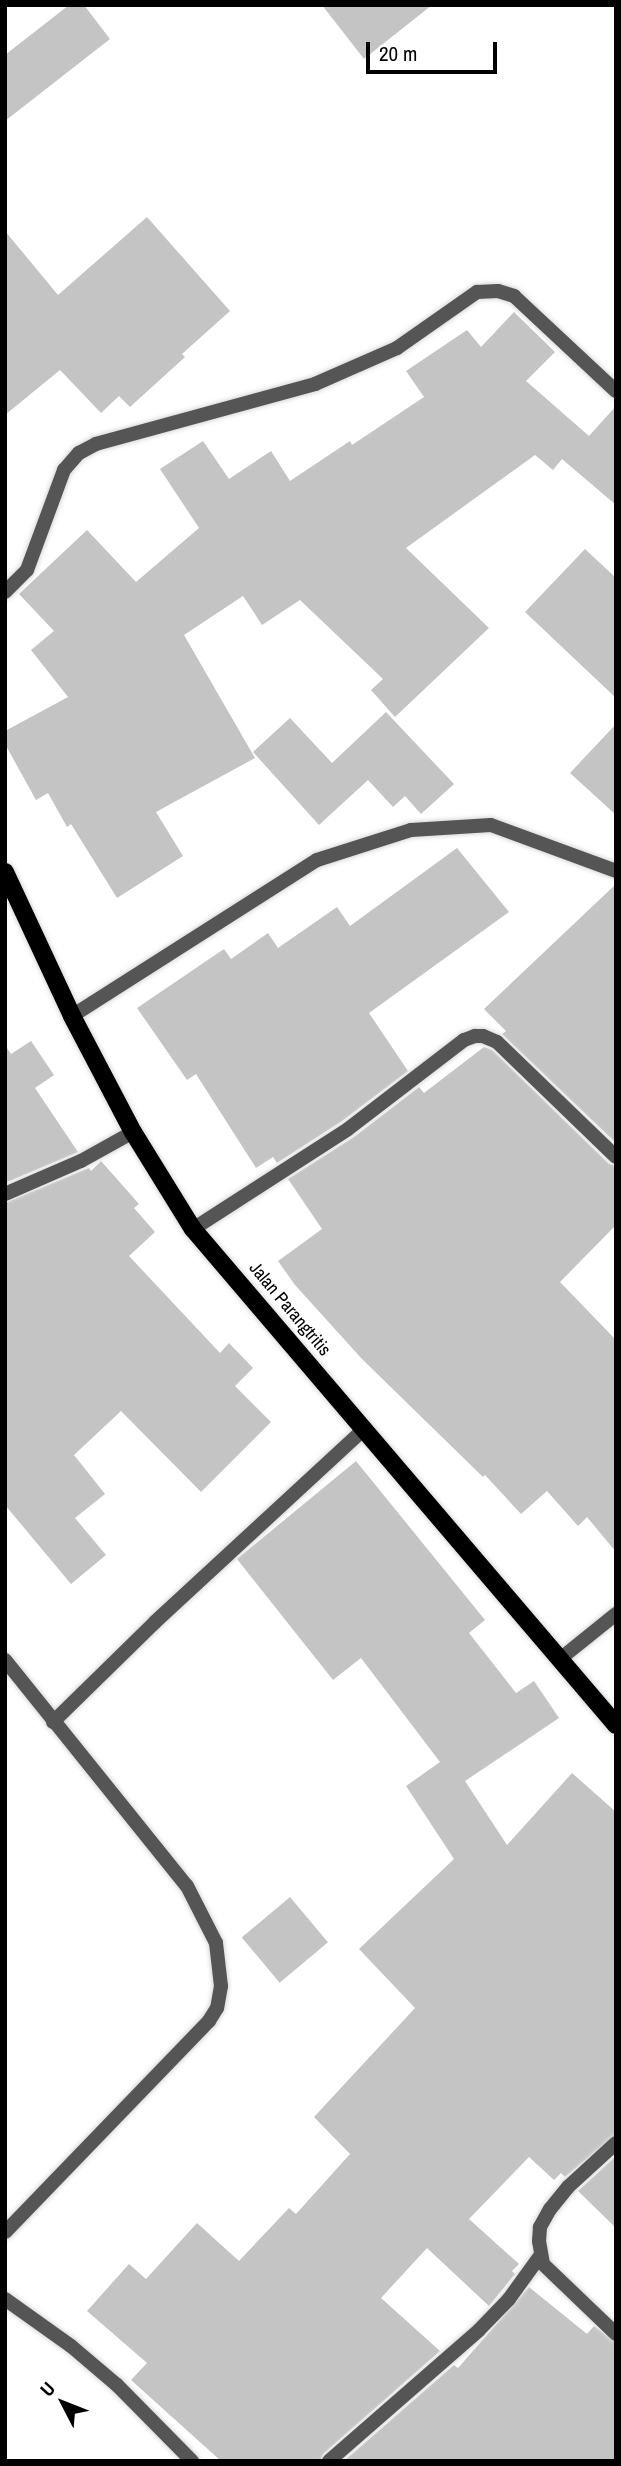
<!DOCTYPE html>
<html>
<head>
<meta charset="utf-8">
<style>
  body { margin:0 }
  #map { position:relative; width:621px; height:2466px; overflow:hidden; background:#fff; font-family:"Archivo Narrow",sans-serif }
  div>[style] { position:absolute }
  .building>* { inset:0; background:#c4c4c4; transform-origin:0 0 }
  .roads { filter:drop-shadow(0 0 2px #dbdbdb) drop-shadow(0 0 2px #dbdbdb) }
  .street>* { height:14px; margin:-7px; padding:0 7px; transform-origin:7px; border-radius:7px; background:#555 }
  .primary>* { height:18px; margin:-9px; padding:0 9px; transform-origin:9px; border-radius:9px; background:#000 }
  span { translate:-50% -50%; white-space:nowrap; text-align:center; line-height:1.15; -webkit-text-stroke:5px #fff; paint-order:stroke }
  .street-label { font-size:18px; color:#000 }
  .frame { position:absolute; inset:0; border:7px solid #000; pointer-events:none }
  .north { position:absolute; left:28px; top:2368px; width:70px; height:70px; -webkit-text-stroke:5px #fff; paint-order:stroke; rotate:312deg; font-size:19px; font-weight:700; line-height:28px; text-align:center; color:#000 }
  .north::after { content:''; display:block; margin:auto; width:24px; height:32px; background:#000; clip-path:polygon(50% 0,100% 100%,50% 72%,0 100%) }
  .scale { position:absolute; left:366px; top:42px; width:131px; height:32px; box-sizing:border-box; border:4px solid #000; border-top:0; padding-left:9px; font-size:21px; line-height:24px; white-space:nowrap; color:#000; -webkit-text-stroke:5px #fff; paint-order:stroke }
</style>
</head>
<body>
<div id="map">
  <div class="building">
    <i style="clip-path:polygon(69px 5px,84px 5px,110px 39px,5px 121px,5px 55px)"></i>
    <i style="clip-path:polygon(322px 5px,432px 5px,364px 59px)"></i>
    <i style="clip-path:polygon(147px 217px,230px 311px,182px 354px,185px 357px,130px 407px,119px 396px,101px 413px,60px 370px,5px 415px,5px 231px,58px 295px)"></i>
    <i style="clip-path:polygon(514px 312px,555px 352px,526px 381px,589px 436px,616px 406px,616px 505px,562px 459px,553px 470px,535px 455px,406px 548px,489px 628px,395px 717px,371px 690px,383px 679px,300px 600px,262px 625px,243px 596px,184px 635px,255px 758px,156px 812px,183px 856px,117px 898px,71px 824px,67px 827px,48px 793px,36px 800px,5px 744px,5px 731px,68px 697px,31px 650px,54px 631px,19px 594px,87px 530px,136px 582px,199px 528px,160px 469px,203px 441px,229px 479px,271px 451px,290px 481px,350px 441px,352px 445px,424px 397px,406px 371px,467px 330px,481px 347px)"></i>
    <i style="clip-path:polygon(585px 549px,616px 578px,616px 698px,525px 612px)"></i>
    <i style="clip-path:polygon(386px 712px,454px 784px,421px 814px,405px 796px,393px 807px,368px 780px,319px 825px,253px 752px,290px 718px,332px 763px)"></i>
    <i style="clip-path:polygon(616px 724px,616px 815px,570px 773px)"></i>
    <i style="clip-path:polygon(457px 848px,509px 912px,369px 1013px,408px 1071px,342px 1121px,277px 1163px,273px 1157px,256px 1168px,196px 1074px,187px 1080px,137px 1008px,224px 949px,231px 959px,268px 933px,278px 948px,337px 907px,350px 926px)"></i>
    <i style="clip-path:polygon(616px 884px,616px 1143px,502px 1034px,506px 1031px,484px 1009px)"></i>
    <i style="clip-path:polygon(31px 1041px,54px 1075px,35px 1088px,78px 1152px,5px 1183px,5px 1045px,11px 1054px)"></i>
    <i style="clip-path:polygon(484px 1047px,492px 1050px,609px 1164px,616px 1166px,616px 1225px,560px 1282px,616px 1340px,616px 1552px,587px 1517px,578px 1526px,547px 1491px,521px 1514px,485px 1475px,483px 1477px,362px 1359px,295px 1285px,278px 1261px,322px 1229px,288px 1179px,354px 1137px,419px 1087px,424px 1093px)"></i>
    <i style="clip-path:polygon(101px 1161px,139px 1204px,134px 1208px,155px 1232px,129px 1256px,220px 1353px,229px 1343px,253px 1368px,235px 1386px,271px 1422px,201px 1492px,121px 1411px,74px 1455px,105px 1494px,75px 1518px,106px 1555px,71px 1584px,5px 1505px,5px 1203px,89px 1168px,91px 1171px)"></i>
    <i style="clip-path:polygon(356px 1461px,485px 1620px,469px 1633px,516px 1693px,534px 1681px,559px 1718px,465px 1781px,507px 1845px,572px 1773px,616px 1812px,616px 2134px,565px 2177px,561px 2173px,554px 2180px,529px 2157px,469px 2219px,519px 2264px,512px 2271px,515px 2274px,489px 2306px,427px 2248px,381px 2298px,440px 2351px,323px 2454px,320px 2461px,221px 2461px,131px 2380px,147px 2363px,87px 2311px,129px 2264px,146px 2279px,197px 2223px,239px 2261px,289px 2208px,296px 2214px,350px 2154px,314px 2117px,415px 2008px,359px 1949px,454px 1859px,406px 1786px,440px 1762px,361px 1658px,333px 1680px,237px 1559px)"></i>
    <i style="left:290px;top:1897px;width:59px;height:63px;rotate:50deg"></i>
    <i style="clip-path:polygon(616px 2156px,616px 2228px,578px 2191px)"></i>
    <i style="clip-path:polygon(529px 2287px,587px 2334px,594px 2326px,616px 2343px,616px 2461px,344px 2461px,454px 2365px,458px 2368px)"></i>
  </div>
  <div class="roads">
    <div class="street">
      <i style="left:5px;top:592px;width:31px;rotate:-45deg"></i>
      <i style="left:27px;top:570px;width:107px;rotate:-69.7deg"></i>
      <i style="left:64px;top:470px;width:23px;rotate:-49deg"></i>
      <i style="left:79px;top:453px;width:19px;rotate:-28deg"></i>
      <i style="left:96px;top:444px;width:227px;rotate:-15.3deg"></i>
      <i style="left:315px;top:384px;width:90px;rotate:-23.7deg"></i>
      <i style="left:397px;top:348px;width:98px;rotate:-35deg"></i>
      <i style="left:477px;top:292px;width:21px;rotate:-3deg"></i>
      <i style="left:498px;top:291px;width:17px;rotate:17deg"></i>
      <i style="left:514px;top:296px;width:139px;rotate:43deg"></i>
      <i style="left:72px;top:1016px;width:290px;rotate:-32.5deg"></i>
      <i style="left:317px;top:860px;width:99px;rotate:-17.7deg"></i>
      <i style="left:411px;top:830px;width:80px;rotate:-3.6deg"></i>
      <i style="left:491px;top:825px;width:133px;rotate:20.2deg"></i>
      <i style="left:5px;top:1194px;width:83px;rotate:-23.5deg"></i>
      <i style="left:81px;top:1161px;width:60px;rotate:-29.1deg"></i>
      <i style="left:193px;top:1229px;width:184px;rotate:-32.8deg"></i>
      <i style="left:348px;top:1129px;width:146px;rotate:-37.5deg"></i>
      <i style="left:464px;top:1040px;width:12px;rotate:-20deg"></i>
      <i style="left:475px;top:1036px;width:8px"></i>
      <i style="left:483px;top:1036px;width:15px;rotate:23deg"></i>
      <i style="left:497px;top:1042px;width:165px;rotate:44deg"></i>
      <i style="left:560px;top:1659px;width:72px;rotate:-38.8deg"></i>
      <i style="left:5px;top:1660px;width:290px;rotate:51.2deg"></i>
      <i style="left:187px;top:1886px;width:64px;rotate:63deg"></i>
      <i style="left:216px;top:1943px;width:43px;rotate:83.4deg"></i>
      <i style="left:221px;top:1986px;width:22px;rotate:100deg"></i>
      <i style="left:217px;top:2008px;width:15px;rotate:122deg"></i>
      <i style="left:209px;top:2021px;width:293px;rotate:134deg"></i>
      <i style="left:53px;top:1722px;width:143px;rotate:-44.4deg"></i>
      <i style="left:155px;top:1622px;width:284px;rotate:-42.7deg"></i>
      <i style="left:616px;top:2143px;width:65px;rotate:137.5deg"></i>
      <i style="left:568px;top:2187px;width:28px;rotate:129deg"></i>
      <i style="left:550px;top:2209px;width:21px;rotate:119deg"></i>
      <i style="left:540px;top:2227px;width:14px;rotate:94deg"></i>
      <i style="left:539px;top:2241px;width:23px;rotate:80deg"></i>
      <i style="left:543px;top:2264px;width:101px;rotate:43.8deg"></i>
      <i style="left:5px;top:2299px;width:81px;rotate:35.5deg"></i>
      <i style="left:71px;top:2346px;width:60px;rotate:40.3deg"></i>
      <i style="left:117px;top:2385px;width:107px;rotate:45.4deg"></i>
      <i style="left:329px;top:2461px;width:199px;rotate:-41.1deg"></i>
      <i style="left:479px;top:2330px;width:43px;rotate:-45.9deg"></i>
      <i style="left:509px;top:2299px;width:53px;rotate:-54.2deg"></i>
    </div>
    <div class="primary">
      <i style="left:5px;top:872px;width:159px;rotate:65deg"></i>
      <i style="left:72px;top:1016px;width:131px;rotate:62.3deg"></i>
      <i style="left:133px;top:1132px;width:114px;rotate:58.3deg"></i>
      <i style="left:193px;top:1229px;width:652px;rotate:49.54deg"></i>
    </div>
  </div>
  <div class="street-label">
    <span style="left:290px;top:1309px;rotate:50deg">Jalan Parangtritis</span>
  </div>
  <div class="frame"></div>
  <div class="north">U</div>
  <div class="scale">20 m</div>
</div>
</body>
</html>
